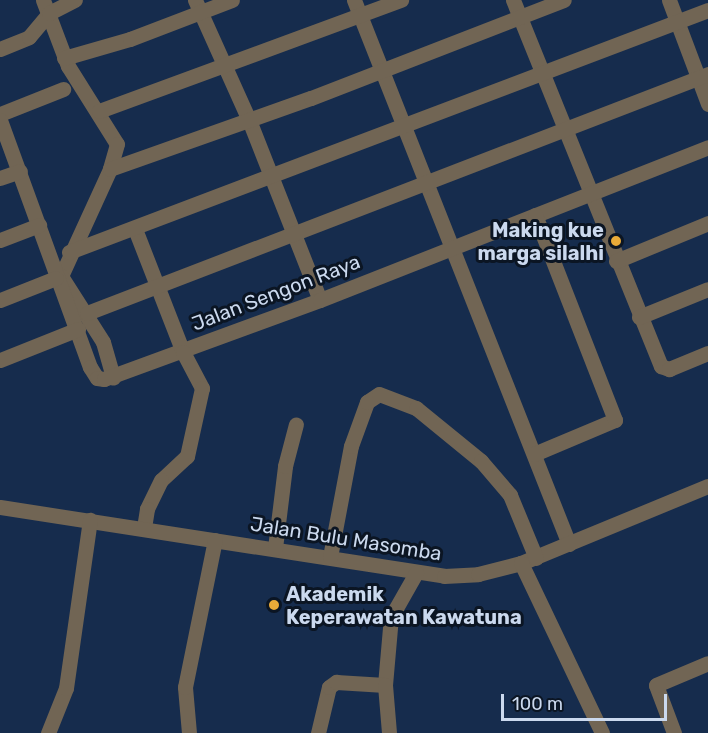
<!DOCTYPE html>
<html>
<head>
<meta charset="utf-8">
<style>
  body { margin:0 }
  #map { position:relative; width:708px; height:733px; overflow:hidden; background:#162c4d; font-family:Rubik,sans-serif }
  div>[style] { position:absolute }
  .minor>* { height:15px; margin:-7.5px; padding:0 7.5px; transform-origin:7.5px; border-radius:7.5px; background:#716554 }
  .dots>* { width:16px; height:16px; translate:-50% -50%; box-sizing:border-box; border:3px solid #0b1523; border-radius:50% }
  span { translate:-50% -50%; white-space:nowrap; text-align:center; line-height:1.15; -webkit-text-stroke:6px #0b1523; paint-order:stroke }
  .poi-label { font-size:20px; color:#cbd9ee; font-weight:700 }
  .right { translate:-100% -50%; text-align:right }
  .left { translate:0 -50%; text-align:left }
  .street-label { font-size:20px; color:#cbd9ee }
  .scale { position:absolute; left:501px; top:694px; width:166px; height:27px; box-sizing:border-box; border:3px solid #cbd9ee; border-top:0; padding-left:8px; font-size:18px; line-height:21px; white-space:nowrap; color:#cbd9ee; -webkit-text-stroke:4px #0b1523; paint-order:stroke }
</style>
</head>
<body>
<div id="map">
  <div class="minor">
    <i style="left:43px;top:0;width:71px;rotate:69.3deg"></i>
    <i style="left:68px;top:66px;width:92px;rotate:57.9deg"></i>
    <i style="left:117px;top:144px;width:26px;rotate:106deg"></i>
    <i style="left:110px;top:169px;width:118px;rotate:114.6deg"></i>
    <i style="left:61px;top:276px;width:78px;rotate:57.5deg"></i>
    <i style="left:103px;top:342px;width:37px;rotate:74deg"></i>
    <i style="left:195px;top:0;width:132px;rotate:65.8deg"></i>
    <i style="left:249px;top:120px;width:193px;rotate:68.5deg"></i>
    <i style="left:354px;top:0;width:585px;rotate:68.44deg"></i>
    <i style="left:513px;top:0;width:395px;rotate:68deg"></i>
    <i style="left:661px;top:366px;width:9px;rotate:21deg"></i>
    <i style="left:669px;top:369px;width:42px;rotate:-22.3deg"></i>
    <i style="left:669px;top:0;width:111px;rotate:69.4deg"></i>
    <i style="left:0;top:49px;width:31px;rotate:-22deg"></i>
    <i style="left:29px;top:37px;width:31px;rotate:-50deg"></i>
    <i style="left:49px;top:13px;width:29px;rotate:-27deg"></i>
    <i style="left:64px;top:58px;width:69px;rotate:-16.1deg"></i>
    <i style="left:130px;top:39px;width:109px;rotate:-20.9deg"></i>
    <i style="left:99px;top:111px;width:322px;rotate:-20.2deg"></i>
    <i style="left:0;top:114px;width:68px;rotate:-21.6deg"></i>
    <i style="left:0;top:120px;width:263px;rotate:70deg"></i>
    <i style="left:90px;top:367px;width:13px;rotate:58deg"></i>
    <i style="left:97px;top:378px;width:7px;rotate:8deg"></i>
    <i style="left:104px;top:379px;width:230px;rotate:-20.1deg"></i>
    <i style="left:320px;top:300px;width:417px;rotate:-21.5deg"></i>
    <i style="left:110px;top:169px;width:213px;rotate:-19.5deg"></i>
    <i style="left:311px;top:98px;width:271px;rotate:-21.2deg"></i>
    <i style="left:0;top:178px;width:21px;rotate:-19deg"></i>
    <i style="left:135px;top:229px;width:132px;rotate:68.7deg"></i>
    <i style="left:183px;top:352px;width:41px;rotate:62.2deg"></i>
    <i style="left:202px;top:388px;width:70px;rotate:102.4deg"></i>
    <i style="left:187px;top:456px;width:35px;rotate:137deg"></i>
    <i style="left:161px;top:480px;width:32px;rotate:116deg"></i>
    <i style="left:147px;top:509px;width:19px;rotate:99deg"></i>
    <i style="left:0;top:240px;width:42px;rotate:-21deg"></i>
    <i style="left:69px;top:252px;width:683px;rotate:-20.74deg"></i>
    <i style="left:616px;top:261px;width:100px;rotate:-22.4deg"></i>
    <i style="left:0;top:300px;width:60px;rotate:-21.4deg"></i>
    <i style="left:87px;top:313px;width:665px;rotate:-21.05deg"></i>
    <i style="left:639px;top:317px;width:74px;rotate:-22.1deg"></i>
    <i style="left:0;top:360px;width:84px;rotate:-21.7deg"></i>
    <i style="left:534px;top:454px;width:88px;rotate:-22.8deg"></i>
    <i style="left:615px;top:420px;width:220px;rotate:-111.3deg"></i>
    <i style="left:0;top:507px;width:449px;rotate:8.8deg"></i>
    <i style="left:444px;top:576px;width:34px;rotate:-3deg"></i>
    <i style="left:478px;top:574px;width:44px;rotate:-14.3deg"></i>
    <i style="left:521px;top:563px;width:202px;rotate:-22.4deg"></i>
    <i style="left:275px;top:548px;width:83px;rotate:-83deg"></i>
    <i style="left:285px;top:466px;width:43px;rotate:-75.3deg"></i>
    <i style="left:330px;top:557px;width:113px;rotate:-79.3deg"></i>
    <i style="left:351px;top:446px;width:47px;rotate:-70deg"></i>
    <i style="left:367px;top:402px;width:14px;rotate:-34deg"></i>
    <i style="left:379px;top:394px;width:40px;rotate:21deg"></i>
    <i style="left:416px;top:408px;width:84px;rotate:39.2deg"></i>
    <i style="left:481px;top:461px;width:45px;rotate:49.5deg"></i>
    <i style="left:510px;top:495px;width:68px;rotate:67.6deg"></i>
    <i style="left:521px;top:563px;width:188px;rotate:64.5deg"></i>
    <i style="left:385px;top:685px;width:68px;rotate:-85deg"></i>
    <i style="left:391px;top:617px;width:51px;rotate:-60.4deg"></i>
    <i style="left:48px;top:733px;width:48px;rotate:-68.2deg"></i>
    <i style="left:66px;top:688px;width:170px;rotate:-81.9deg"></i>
    <i style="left:189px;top:733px;width:46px;rotate:-95deg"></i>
    <i style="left:185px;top:687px;width:150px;rotate:-78.5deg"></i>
    <i style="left:318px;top:733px;width:47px;rotate:-76.6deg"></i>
    <i style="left:329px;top:687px;width:9px;rotate:-36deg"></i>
    <i style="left:336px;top:682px;width:49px;rotate:3.5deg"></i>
    <i style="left:385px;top:685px;width:48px;rotate:85.2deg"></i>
    <i style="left:674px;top:733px;width:51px;rotate:-110.6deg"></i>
    <i style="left:656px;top:685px;width:56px;rotate:-22.9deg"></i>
  </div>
  <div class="dots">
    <i style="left:616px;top:241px;background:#e9aa38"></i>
    <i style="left:274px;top:605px;background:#e9aa38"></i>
  </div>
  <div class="poi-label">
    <span class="right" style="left:604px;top:242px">Making kue<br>marga silalhi</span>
    <span class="left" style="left:286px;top:606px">Akademik<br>Keperawatan Kawatuna</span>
  </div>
  <div class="street-label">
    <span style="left:276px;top:293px;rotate:-21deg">Jalan Sengon Raya</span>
    <span style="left:346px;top:539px;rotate:9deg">Jalan Bulu Masomba</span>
  </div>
  <div class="scale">100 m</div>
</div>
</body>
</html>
